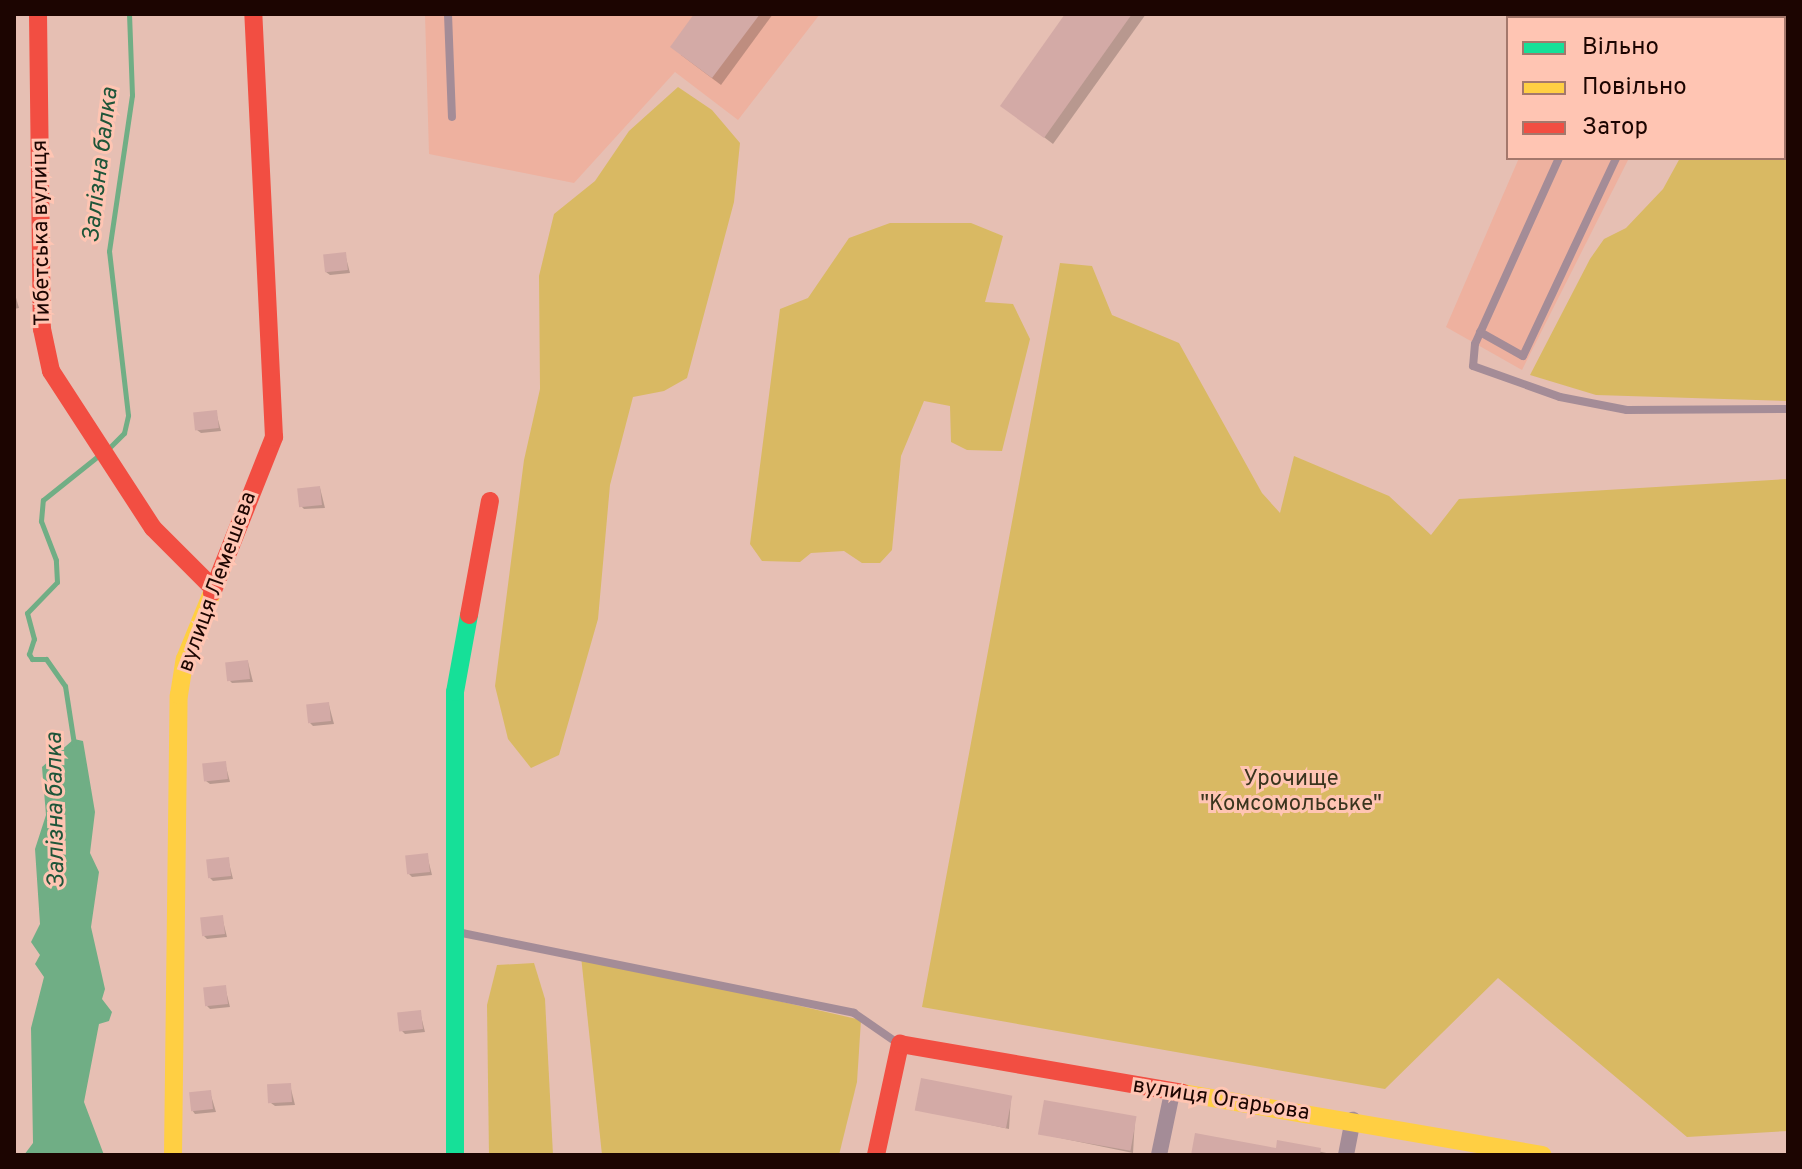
<!DOCTYPE html>
<html>
<head>
<meta charset="utf-8">
<style>
  body { margin:0 }
  #map { position:relative; width:1802px; height:1169px; overflow:hidden; background:#e6bfb3; font-family:Overpass,sans-serif }
  div>[style] { position:absolute }
  .built>* { inset:0; background:#eeb19f }
  .green>* { inset:0; background:#d9b963 }
  .water>* { inset:0; background:#70ae85 }
  .shadow>* { inset:0; background:#0003 }
  .stream>* { height:5px; margin:-2.5px; padding:0 2.5px; transform-origin:2.5px; border-radius:2.5px; background:#70ae85 }
  .building>* { inset:0; background:#d3aaa6; transform-origin:0 0 }
  .lane>* { height:8px; margin:-4px; padding:0 4px; transform-origin:4px; border-radius:4px; background:#a48c97 }
  .street>* { height:16px; margin:-8px; padding:0 8px; transform-origin:8px; border-radius:8px; background:#a48c97 }
  .fast>* { height:18px; margin:-9px; padding:0 9px; transform-origin:9px; border-radius:9px; background:#16e098 }
  .slow>* { height:18px; margin:-9px; padding:0 9px; transform-origin:9px; border-radius:9px; background:#ffcf43 }
  .jam>* { height:18px; margin:-9px; padding:0 9px; transform-origin:9px; border-radius:9px; background:#f24e42 }
  span { translate:-50% -50%; white-space:nowrap; text-align:center; line-height:1.15; -webkit-text-stroke:6px #ffc5b3; paint-order:stroke }
  .street-label { font-size:22px; color:#1c0501 }
  .park-label { font-size:22px; color:#3a351e }
  .water-label { font-size:24px; color:#1f5539; font-style:italic }
  .frame { position:absolute; inset:0; border:16px solid #1c0501; pointer-events:none }
  .legend { position:absolute; left:1506px; top:16px; width:280px; height:144px; box-sizing:border-box; background:#ffc5b3; border:2px solid #a4786c; margin:0; padding:10px 14px; list-style:none; font-size:24px; color:#1c0501 }
  .legend li { display:flex; align-items:center; gap:16px; height:40px }
  .legend b { width:40px; border:2px solid #a4786c }
</style>
</head>
<body>
<div id="map">
  <div class="built">
    <i style="clip-path:polygon(425px 14px,820px 14px,738px 120px,675px 72px,574px 183px,429px 154px)"></i>
    <i style="clip-path:polygon(1509px 14px,1722px 14px,1720px 18px)"></i>
    <i style="clip-path:polygon(1519px 158px,1629px 158px,1522px 370px,1446px 327px)"></i>
  </div>
  <div class="green">
    <i style="clip-path:polygon(1731px 14px,1788px 14px,1788px 401px,1596px 395px,1530px 375px,1590px 259px,1604px 239px,1626px 228px,1663px 189px,1680px 158px,1784px 158px,1784px 18px,1729px 18px)"></i>
    <i style="clip-path:polygon(678px 87px,712px 110px,740px 143px,734px 202px,687px 378px,664px 391px,633px 397px,610px 485px,598px 619px,559px 755px,531px 768px,508px 739px,495px 686px,524px 460px,540px 389px,539px 276px,554px 214px,595px 181px,629px 131px)"></i>
    <i style="clip-path:polygon(890px 223px,971px 223px,1003px 236px,985px 302px,1013px 304px,1030px 339px,1002px 451px,967px 450px,951px 442px,950px 406px,924px 401px,901px 456px,892px 550px,880px 563px,862px 563px,844px 551px,811px 553px,800px 562px,762px 561px,750px 544px,780px 309px,808px 298px,849px 238px)"></i>
    <i style="clip-path:polygon(1060px 263px,1092px 266px,1112px 315px,1179px 343px,1262px 493px,1280px 513px,1294px 456px,1389px 496px,1431px 535px,1459px 499px,1788px 479px,1788px 1131px,1687px 1137px,1498px 978px,1385px 1089px,922px 1007px)"></i>
    <i style="clip-path:polygon(581px 956px,861px 1020px,857px 1082px,839px 1155px,602px 1155px)"></i>
    <i style="clip-path:polygon(534px 963px,545px 999px,553px 1155px,489px 1155px,487px 1005px,497px 965px)"></i>
  </div>
  <div class="water">
    <i style="clip-path:polygon(74px 739px,83px 741px,95px 812px,90px 853px,99px 872px,91px 927px,105px 989px,102px 999px,112px 1012px,109px 1021px,99px 1024px,84px 1102px,104px 1155px,24px 1155px,33px 1143px,31px 1028px,44px 977px,35px 964px,40px 955px,31px 942px,40px 924px,35px 849px,46px 815px,42px 767px)"></i>
  </div>
  <div class="shadow">
    <i style="clip-path:polygon(697px 14px,773px 14px,721px 85px,681px 55px)"></i>
    <i style="clip-path:polygon(1067px 14px,1146px 14px,1053px 144px,1002px 105px)"></i>
    <i style="clip-path:polygon(345px 254px,350px 273px,330px 275px,326px 272px)"></i>
    <i style="clip-path:polygon(14px 291px,19px 308px,14px 309px)"></i>
    <i style="clip-path:polygon(216px 412px,221px 431px,201px 433px,197px 430px)"></i>
    <i style="clip-path:polygon(320px 488px,325px 508px,304px 509px,301px 506px)"></i>
    <i style="clip-path:polygon(248px 662px,253px 682px,232px 683px,229px 680px)"></i>
    <i style="clip-path:polygon(329px 705px,334px 724px,313px 726px,310px 723px)"></i>
    <i style="clip-path:polygon(225px 763px,230px 782px,210px 784px,206px 781px)"></i>
    <i style="clip-path:polygon(427px 855px,432px 875px,412px 877px,408px 873px)"></i>
    <i style="clip-path:polygon(228px 859px,233px 879px,213px 881px,209px 877px)"></i>
    <i style="clip-path:polygon(222px 917px,227px 937px,207px 939px,203px 935px)"></i>
    <i style="clip-path:polygon(225px 987px,230px 1007px,210px 1009px,206px 1005px)"></i>
    <i style="clip-path:polygon(420px 1012px,425px 1032px,405px 1034px,401px 1030px)"></i>
    <i style="clip-path:polygon(290px 1085px,295px 1105px,275px 1106px,271px 1103px)"></i>
    <i style="clip-path:polygon(210px 1092px,216px 1112px,195px 1114px,192px 1110px)"></i>
    <i style="clip-path:polygon(1011px 1096px,1009px 1129px,917px 1109px)"></i>
    <i style="clip-path:polygon(1135px 1119px,1133px 1153px,1041px 1134px)"></i>
    <i style="clip-path:polygon(1279px 1143px,1336px 1155px,1195px 1155px,1278px 1150px)"></i>
  </div>
  <div class="stream">
    <i style="left:110px;top:447px;width:20px;rotate:-45deg"></i>
    <i style="left:124px;top:433px;width:18px;rotate:-77deg"></i>
    <i style="left:128px;top:415px;width:165px;rotate:-96.6deg"></i>
    <i style="left:109px;top:251px;width:158px;rotate:-81.6deg"></i>
    <i style="left:132px;top:95px;width:81px;rotate:-92.1deg"></i>
    <i style="left:74px;top:744px;width:59px;rotate:-98.8deg"></i>
    <i style="left:65px;top:686px;width:33px;rotate:-125deg"></i>
    <i style="left:46px;top:659px;width:14px;rotate:180deg"></i>
    <i style="left:32px;top:659px;width:6px;rotate:-121deg"></i>
    <i style="left:29px;top:654px;width:16px;rotate:-72deg"></i>
    <i style="left:34px;top:639px;width:27px;rotate:-105deg"></i>
    <i style="left:27px;top:613px;width:43px;rotate:-45.9deg"></i>
    <i style="left:57px;top:582px;width:22px;rotate:-93deg"></i>
    <i style="left:56px;top:560px;width:42px;rotate:-111deg"></i>
    <i style="left:41px;top:521px;width:21px;rotate:-85deg"></i>
    <i style="left:43px;top:500px;width:70px;rotate:-38.7deg"></i>
  </div>
  <div class="building">
    <i style="clip-path:polygon(694px 14px,760px 14px,712px 78px,670px 47px)"></i>
    <i style="clip-path:polygon(1065px 14px,1132px 14px,1044px 138px,1000px 106px)"></i>
    <i style="left:346px;top:252px;width:18px;height:23px;rotate:84deg"></i>
    <i style="left:217px;top:410px;width:18px;height:24px;rotate:84deg"></i>
    <i style="left:320px;top:486px;width:19px;height:23px;rotate:84deg"></i>
    <i style="left:248px;top:660px;width:19px;height:23px;rotate:84deg"></i>
    <i style="left:329px;top:702px;width:19px;height:23px;rotate:84deg"></i>
    <i style="left:226px;top:761px;width:18px;height:24px;rotate:84deg"></i>
    <i style="left:428px;top:853px;width:19px;height:23px;rotate:84deg"></i>
    <i style="left:229px;top:857px;width:19px;height:23px;rotate:84deg"></i>
    <i style="left:223px;top:915px;width:19px;height:23px;rotate:84deg"></i>
    <i style="left:226px;top:985px;width:19px;height:23px;rotate:84deg"></i>
    <i style="left:421px;top:1010px;width:19px;height:24px;rotate:84deg"></i>
    <i style="left:921px;top:1078px;width:93px;height:33px;rotate:11deg"></i>
    <i style="left:291px;top:1083px;width:19px;height:24px;rotate:87deg"></i>
    <i style="left:211px;top:1090px;width:19px;height:22px;rotate:84deg"></i>
    <i style="left:1044px;top:1100px;width:94px;height:35px;rotate:10deg"></i>
    <i style="clip-path:polygon(1195px 1133px,1276px 1148px,1277px 1140px,1321px 1148px,1320px 1155px,1191px 1155px)"></i>
  </div>
  <div class="lane">
    <i style="left:448px;top:14px;width:103px;rotate:87.8deg"></i>
    <i style="left:1581px;top:14px;width:10px;rotate:24deg"></i>
    <i style="left:1623px;top:18px;width:4px;rotate:-63deg"></i>
    <i style="left:1681px;top:18px;width:4px;rotate:-63deg"></i>
    <i style="left:1559px;top:158px;width:204px;rotate:114.3deg"></i>
    <i style="left:1475px;top:344px;width:22px;rotate:95deg"></i>
    <i style="left:1473px;top:366px;width:92px;rotate:19.6deg"></i>
    <i style="left:1560px;top:397px;width:68px;rotate:11deg"></i>
    <i style="left:1627px;top:410px;width:161px;rotate:-0.4deg"></i>
    <i style="left:1480px;top:332px;width:49px;rotate:29.2deg"></i>
    <i style="left:1523px;top:356px;width:219px;rotate:-64.8deg"></i>
    <i style="left:462px;top:933px;width:400px;rotate:11.5deg"></i>
    <i style="left:854px;top:1013px;width:55px;rotate:34.6deg"></i>
  </div>
  <div class="street">
    <i style="left:1159px;top:1155px;width:63px;rotate:-78.2deg"></i>
    <i style="left:1346px;top:1155px;width:36px;rotate:-79deg"></i>
  </div>
  <div class="fast">
    <i style="left:455px;top:1155px;width:463px;rotate:-90deg"></i>
    <i style="left:455px;top:692px;width:78px;rotate:-79.7deg"></i>
  </div>
  <div class="slow">
    <i style="left:1183px;top:1093px;width:365px;rotate:9.8deg"></i>
    <i style="left:173px;top:1155px;width:460px;rotate:-89.3deg"></i>
    <i style="left:179px;top:695px;width:36px;rotate:-81deg"></i>
    <i style="left:185px;top:659px;width:71px;rotate:-67.8deg"></i>
  </div>
  <div class="jam">
    <i style="left:38px;top:14px;width:315px;rotate:89.3deg"></i>
    <i style="left:42px;top:329px;width:43px;rotate:77.9deg"></i>
    <i style="left:51px;top:371px;width:187px;rotate:57deg"></i>
    <i style="left:153px;top:528px;width:85px;rotate:45deg"></i>
    <i style="left:212px;top:593px;width:168px;rotate:-68.3deg"></i>
    <i style="left:274px;top:437px;width:424px;rotate:-92.8deg"></i>
    <i style="left:469px;top:615px;width:116px;rotate:-79.6deg"></i>
    <i style="left:876px;top:1155px;width:114px;rotate:-77.8deg"></i>
    <i style="left:900px;top:1044px;width:287px;rotate:9.8deg"></i>
  </div>
  <div class="street-label">
    <span style="left:42px;top:233px;rotate:-91deg">Тибетська вулиця</span>
    <span style="left:218px;top:582px;rotate:-70deg">вулиця Лемешєва</span>
    <span style="left:1221px;top:1100px;rotate:9deg">вулиця Огарьова</span>
  </div>
  <div class="park-label">
    <span style="left:1291px;top:792px">Урочище<br>"Комсомольське"</span>
  </div>
  <div class="water-label">
    <span style="left:102px;top:165px;rotate:-83deg">Залізна балка</span>
    <span style="left:57px;top:810px;rotate:-91deg">Залізна балка</span>
  </div>
  <div class="frame"></div>
  <ul class="legend">
  <li><b style="height:10px;background:#16e098"></b>Вільно</li>
  <li><b style="height:10px;background:#ffcf43"></b>Повільно</li>
  <li><b style="height:10px;background:#f24e42"></b>Затор</li>
  </ul>
</div>
</body>
</html>
